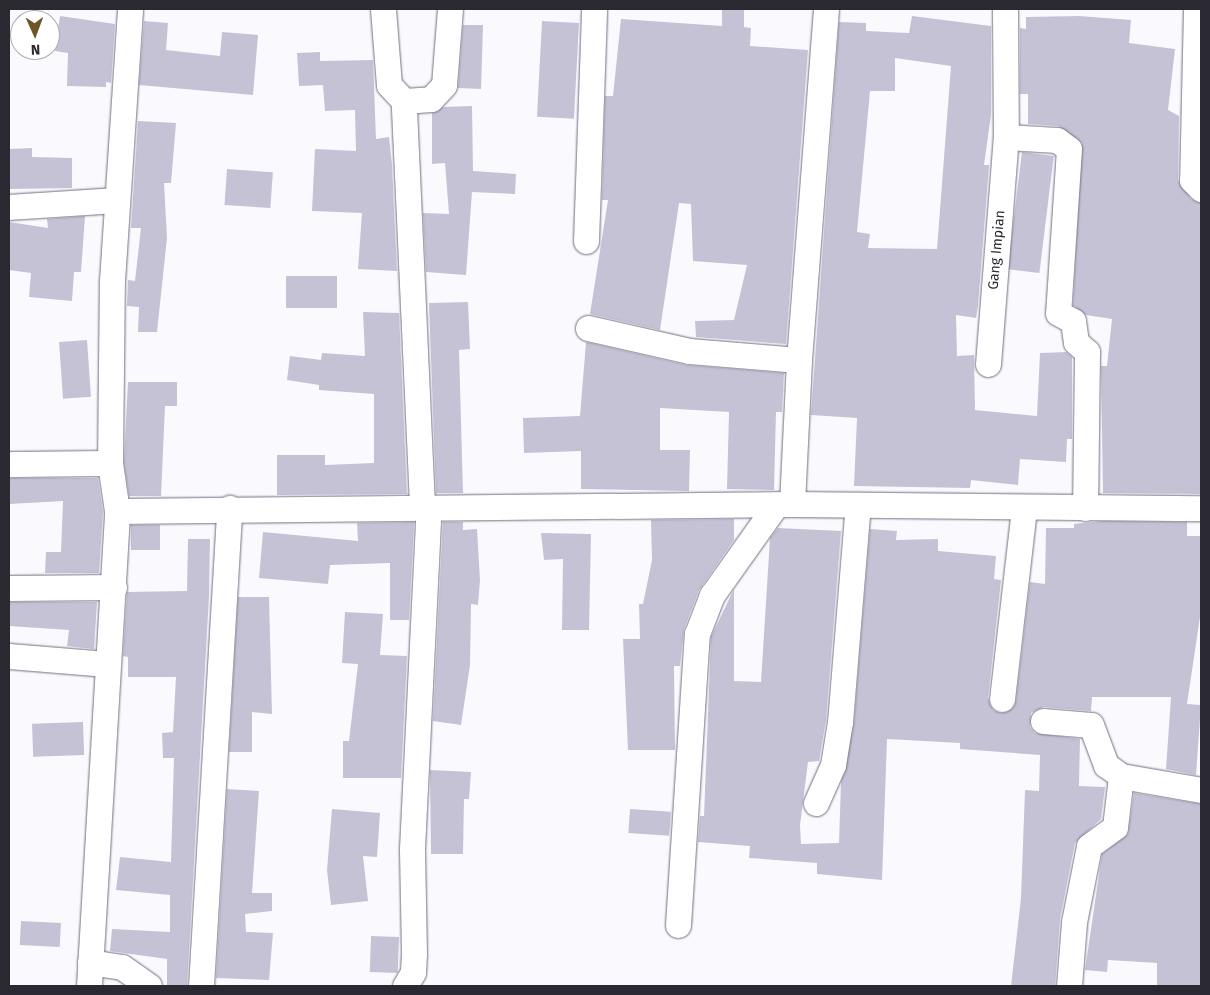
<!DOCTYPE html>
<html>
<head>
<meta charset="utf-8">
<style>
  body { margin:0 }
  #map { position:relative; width:1210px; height:995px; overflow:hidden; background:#fafafe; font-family:"Fira Sans",sans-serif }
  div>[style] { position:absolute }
  .building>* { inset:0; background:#c5c2d6; transform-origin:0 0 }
  .roads { filter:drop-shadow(0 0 1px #726e81) drop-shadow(0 0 1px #726e81) }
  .street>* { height:25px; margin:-12.5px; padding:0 12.5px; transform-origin:12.5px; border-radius:12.5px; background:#fff }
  span { translate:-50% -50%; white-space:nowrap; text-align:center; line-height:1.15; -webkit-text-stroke:4px #fff; paint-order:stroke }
  .street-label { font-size:14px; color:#2a2931 }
  .frame { position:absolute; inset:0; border:10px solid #2a2931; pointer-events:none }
  .north { position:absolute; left:10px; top:10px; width:50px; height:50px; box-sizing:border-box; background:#fff; border:1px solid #aaa9ad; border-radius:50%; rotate:178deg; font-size:14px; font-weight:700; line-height:20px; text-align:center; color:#2a2931 }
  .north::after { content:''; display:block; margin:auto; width:18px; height:22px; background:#705427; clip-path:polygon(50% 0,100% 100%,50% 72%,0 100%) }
</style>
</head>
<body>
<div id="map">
  <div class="building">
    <i style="clip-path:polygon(722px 9px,744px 9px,744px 27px,751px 28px,750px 46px,808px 50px,786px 344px,696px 337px,695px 321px,734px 320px,747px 265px,693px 261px,691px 204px,679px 203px,660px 330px,590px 314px,608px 200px,602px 200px,605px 96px,613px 96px,621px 19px,722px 26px)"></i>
    <i style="clip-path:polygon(60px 16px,115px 24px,111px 83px,106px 82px,106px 87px,67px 86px,68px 53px,55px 51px)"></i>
    <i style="clip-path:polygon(evenodd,912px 16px,991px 26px,991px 115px,984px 165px,989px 165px,978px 306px,976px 318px,956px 315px,957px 356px,974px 355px,975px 410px,1037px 416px,1040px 353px,1066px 352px,1072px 357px,1072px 439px,1067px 439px,1066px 462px,1020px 459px,1018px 485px,971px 480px,970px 488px,854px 486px,857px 418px,811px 415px,839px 22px,866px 23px,866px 31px,909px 33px,912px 16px,895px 58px,951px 66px,937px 249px,868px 248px,870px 234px,857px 232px,870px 91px,895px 91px,895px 58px)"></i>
    <i style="clip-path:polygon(1079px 16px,1131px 20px,1129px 43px,1175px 49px,1168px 110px,1179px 116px,1178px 180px,1191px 199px,1201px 203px,1201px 494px,1103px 493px,1101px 366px,1107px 366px,1112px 319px,1086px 315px,1073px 305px,1082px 143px,1058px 126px,1028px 124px,1028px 94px,1020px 94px,1020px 28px,1026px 29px,1026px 17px)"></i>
    <i style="clip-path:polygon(144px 21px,168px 23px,166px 50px,220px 56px,222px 32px,258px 35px,253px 95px,139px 85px)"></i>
    <i style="left:542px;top:21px;width:37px;height:96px;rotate:3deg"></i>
    <i style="clip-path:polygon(463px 25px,483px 25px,481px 89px,458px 88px)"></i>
    <i style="clip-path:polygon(320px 52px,320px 61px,373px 60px,376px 139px,389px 137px,392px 165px,397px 271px,358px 269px,362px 213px,312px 211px,315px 149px,356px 151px,355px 110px,325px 111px,323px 85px,299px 86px,297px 53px)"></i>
    <i style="clip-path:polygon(472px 106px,473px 171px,516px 174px,515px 194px,472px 192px,466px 275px,426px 272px,423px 213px,449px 214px,445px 163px,432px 164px,432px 113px,443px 107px)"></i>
    <i style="clip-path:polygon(138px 121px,176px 123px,171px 183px,164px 183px,167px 238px,157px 332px,138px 332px,139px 307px,127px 306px,128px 280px,135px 281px,141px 228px,131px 228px)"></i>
    <i style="clip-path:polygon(32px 148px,32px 157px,72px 158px,72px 188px,9px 189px,9px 149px)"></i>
    <i style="left:1022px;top:152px;width:32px;height:118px;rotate:7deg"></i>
    <i style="left:227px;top:169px;width:46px;height:36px;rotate:4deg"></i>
    <i style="clip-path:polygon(85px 216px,81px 272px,74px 272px,72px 301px,29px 297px,31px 273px,9px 270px,9px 222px,48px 228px,47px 219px)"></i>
    <i style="left:286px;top:276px;width:51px;height:32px"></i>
    <i style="clip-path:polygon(468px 302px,470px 349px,459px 350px,463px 493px,436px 493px,429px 303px)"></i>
    <i style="clip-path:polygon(363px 312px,399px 313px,407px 494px,277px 495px,277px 455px,325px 455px,325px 465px,374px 463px,374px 394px,319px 390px,319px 385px,287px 380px,290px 356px,321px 360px,322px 353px,365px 356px)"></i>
    <i style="left:87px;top:340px;width:57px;height:28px;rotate:86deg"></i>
    <i style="clip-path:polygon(586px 342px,686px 365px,784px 373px,782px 412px,776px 412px,774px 490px,727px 489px,729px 412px,660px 408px,660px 450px,690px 450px,689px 491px,581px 489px,581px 451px,524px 453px,523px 418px,580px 416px)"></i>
    <i style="clip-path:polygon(128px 382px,177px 382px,177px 406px,165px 406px,161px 496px,129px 496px,124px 462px)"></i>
    <i style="clip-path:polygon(9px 478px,98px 478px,103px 512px,99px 573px,45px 573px,46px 552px,61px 552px,63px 501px,9px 504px)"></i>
    <i style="clip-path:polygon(734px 519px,734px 540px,699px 590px,684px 629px,680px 666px,674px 666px,675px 750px,628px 750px,623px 639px,640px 639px,639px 604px,643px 604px,652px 560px,651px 520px)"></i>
    <i style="clip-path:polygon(1102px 521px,1187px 522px,1187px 536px,1201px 536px,1201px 610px,1187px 704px,1201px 705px,1196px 775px,1166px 769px,1171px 697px,1092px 697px,1091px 711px,1044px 707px,1031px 713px,1030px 727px,1035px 733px,1080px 739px,1079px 786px,1105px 787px,1101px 819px,1075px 843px,1060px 919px,1055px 986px,1011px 986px,1021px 898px,1025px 790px,1039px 791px,1040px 755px,960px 749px,960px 743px,887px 739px,882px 880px,817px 874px,817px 863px,749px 858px,750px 846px,698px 842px,700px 816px,704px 816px,711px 637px,734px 589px,734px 681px,761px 682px,770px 538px,778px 528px,841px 531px,826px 720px,819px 761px,808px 762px,800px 825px,801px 844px,839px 843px,841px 782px,854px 723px,870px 529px,897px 531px,896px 540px,938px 539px,938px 551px,996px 556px,994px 579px,1001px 580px,988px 698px,993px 710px,1001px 713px,1013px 708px,1016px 701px,1030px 582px,1045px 584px,1046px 528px,1074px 528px,1074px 524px)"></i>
    <i style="clip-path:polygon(414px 522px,409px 620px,390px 620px,390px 563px,330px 565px,328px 584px,259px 578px,263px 532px,358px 541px,357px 523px)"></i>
    <i style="clip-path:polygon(443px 522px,463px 522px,463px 530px,477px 529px,480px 580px,478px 605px,471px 604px,470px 665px,461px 725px,433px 721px)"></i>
    <i style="left:131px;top:525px;width:29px;height:25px"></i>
    <i style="clip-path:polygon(541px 533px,591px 534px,589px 630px,562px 630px,563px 559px,544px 560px)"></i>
    <i style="clip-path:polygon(188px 539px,210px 539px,209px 596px,187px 986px,167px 986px,167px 959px,110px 951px,112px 929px,170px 932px,170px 895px,116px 890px,120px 857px,171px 862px,174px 758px,163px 758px,162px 733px,173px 732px,176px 677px,128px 677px,128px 657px,123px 656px,127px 592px,187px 591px)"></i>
    <i style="clip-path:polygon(238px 597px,269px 597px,272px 714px,252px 712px,252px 752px,229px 752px)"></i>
    <i style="clip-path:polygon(9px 602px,97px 602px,94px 649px,67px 646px,69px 630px,9px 626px)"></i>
    <i style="clip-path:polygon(345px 612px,383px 614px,380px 655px,407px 656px,401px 778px,343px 778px,343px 741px,349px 741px,358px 664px,342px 663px)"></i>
    <i style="left:83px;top:722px;width:33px;height:51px;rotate:88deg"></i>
    <i style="clip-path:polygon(430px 770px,471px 772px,469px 799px,464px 799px,463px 854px,431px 854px)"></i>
    <i style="clip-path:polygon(227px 789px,259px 791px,252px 893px,272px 893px,272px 911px,245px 914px,246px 932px,273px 933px,269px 980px,216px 978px)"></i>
    <i style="clip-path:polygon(1134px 793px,1201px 804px,1201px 986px,1157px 986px,1157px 963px,1108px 960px,1107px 972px,1085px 970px,1102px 854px,1128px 834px)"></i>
    <i style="clip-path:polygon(332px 809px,380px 813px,377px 857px,363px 856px,368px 901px,331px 905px,327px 870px)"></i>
    <i style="left:630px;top:809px;width:41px;height:24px;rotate:4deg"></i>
    <i style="left:21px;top:921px;width:40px;height:24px;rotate:3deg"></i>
    <i style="left:371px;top:936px;width:28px;height:36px;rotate:2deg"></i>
  </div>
  <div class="roads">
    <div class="street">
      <i style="left:383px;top:9px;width:76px;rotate:85.5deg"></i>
      <i style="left:389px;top:85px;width:22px;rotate:47deg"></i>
      <i style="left:1005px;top:9px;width:128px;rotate:89.6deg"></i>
      <i style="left:1006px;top:137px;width:51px;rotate:3.4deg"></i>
      <i style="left:1057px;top:140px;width:15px;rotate:37deg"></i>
      <i style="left:1069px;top:149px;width:164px;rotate:93.8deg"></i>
      <i style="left:1058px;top:313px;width:17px;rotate:28deg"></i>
      <i style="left:1073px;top:321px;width:21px;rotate:82deg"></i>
      <i style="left:1076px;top:342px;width:15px;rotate:42deg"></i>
      <i style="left:1087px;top:352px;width:156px;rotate:90.7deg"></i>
      <i style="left:1196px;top:9px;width:171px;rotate:91.3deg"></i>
      <i style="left:1192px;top:180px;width:13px;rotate:45deg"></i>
      <i style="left:9px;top:207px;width:107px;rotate:-3.7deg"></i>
      <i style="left:586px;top:241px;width:232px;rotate:-88deg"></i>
      <i style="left:588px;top:328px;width:104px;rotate:12.8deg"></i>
      <i style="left:689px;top:351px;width:110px;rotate:4.7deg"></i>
      <i style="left:988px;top:364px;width:228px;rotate:-85.5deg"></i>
      <i style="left:9px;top:464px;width:101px;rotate:-0.6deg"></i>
      <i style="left:792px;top:504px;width:144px;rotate:-87.2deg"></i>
      <i style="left:799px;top:360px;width:352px;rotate:-85.6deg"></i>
      <i style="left:422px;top:505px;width:404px;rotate:-92.6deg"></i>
      <i style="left:404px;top:101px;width:27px;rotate:-4deg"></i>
      <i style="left:431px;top:99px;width:19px;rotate:-47deg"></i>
      <i style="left:444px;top:85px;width:76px;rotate:-85.5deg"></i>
      <i style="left:117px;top:511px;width:675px;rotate:-0.59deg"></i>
      <i style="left:792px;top:504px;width:409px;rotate:0.6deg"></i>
      <i style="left:9px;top:588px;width:105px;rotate:-0.5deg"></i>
      <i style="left:9px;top:656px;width:98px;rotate:4.7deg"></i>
      <i style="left:1002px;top:699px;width:191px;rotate:-83.4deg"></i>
      <i style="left:1043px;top:721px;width:48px;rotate:4.8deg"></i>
      <i style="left:1091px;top:725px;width:43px;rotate:69.4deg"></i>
      <i style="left:1106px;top:765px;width:19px;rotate:36deg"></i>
      <i style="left:1121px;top:776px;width:81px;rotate:9.9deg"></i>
      <i style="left:816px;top:803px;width:42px;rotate:-65.9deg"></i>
      <i style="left:833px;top:765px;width:44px;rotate:-80.8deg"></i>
      <i style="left:840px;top:722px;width:218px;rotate:-85.3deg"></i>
      <i style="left:678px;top:925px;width:292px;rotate:-86.3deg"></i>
      <i style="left:697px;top:634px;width:42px;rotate:-69deg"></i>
      <i style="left:712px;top:595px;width:110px;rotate:-54.6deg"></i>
      <i style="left:90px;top:962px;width:32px;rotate:9deg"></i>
      <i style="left:122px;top:967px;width:33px;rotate:35deg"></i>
      <i style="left:89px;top:986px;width:476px;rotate:-86.6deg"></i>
      <i style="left:117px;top:511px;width:49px;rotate:-98.3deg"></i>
      <i style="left:110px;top:463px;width:182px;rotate:-89.4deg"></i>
      <i style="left:112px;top:281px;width:273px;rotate:-86.2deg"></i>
      <i style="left:201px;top:986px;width:479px;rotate:-86.6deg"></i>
      <i style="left:405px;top:986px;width:16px;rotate:-60deg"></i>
      <i style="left:413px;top:972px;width:18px;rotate:-87deg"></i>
      <i style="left:414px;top:954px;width:105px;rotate:-91.1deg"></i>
      <i style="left:412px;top:849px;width:343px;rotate:-87.2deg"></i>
      <i style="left:1069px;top:986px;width:64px;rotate:-85.5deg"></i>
      <i style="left:1074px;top:922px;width:77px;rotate:-78.8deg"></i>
      <i style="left:1089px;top:846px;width:32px;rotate:-36deg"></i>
      <i style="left:1115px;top:827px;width:51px;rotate:-83.3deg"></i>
    </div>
  </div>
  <div class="street-label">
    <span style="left:997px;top:250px;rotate:-85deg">Gang Impian</span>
  </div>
  <div class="frame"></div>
  <div class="north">N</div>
</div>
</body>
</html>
